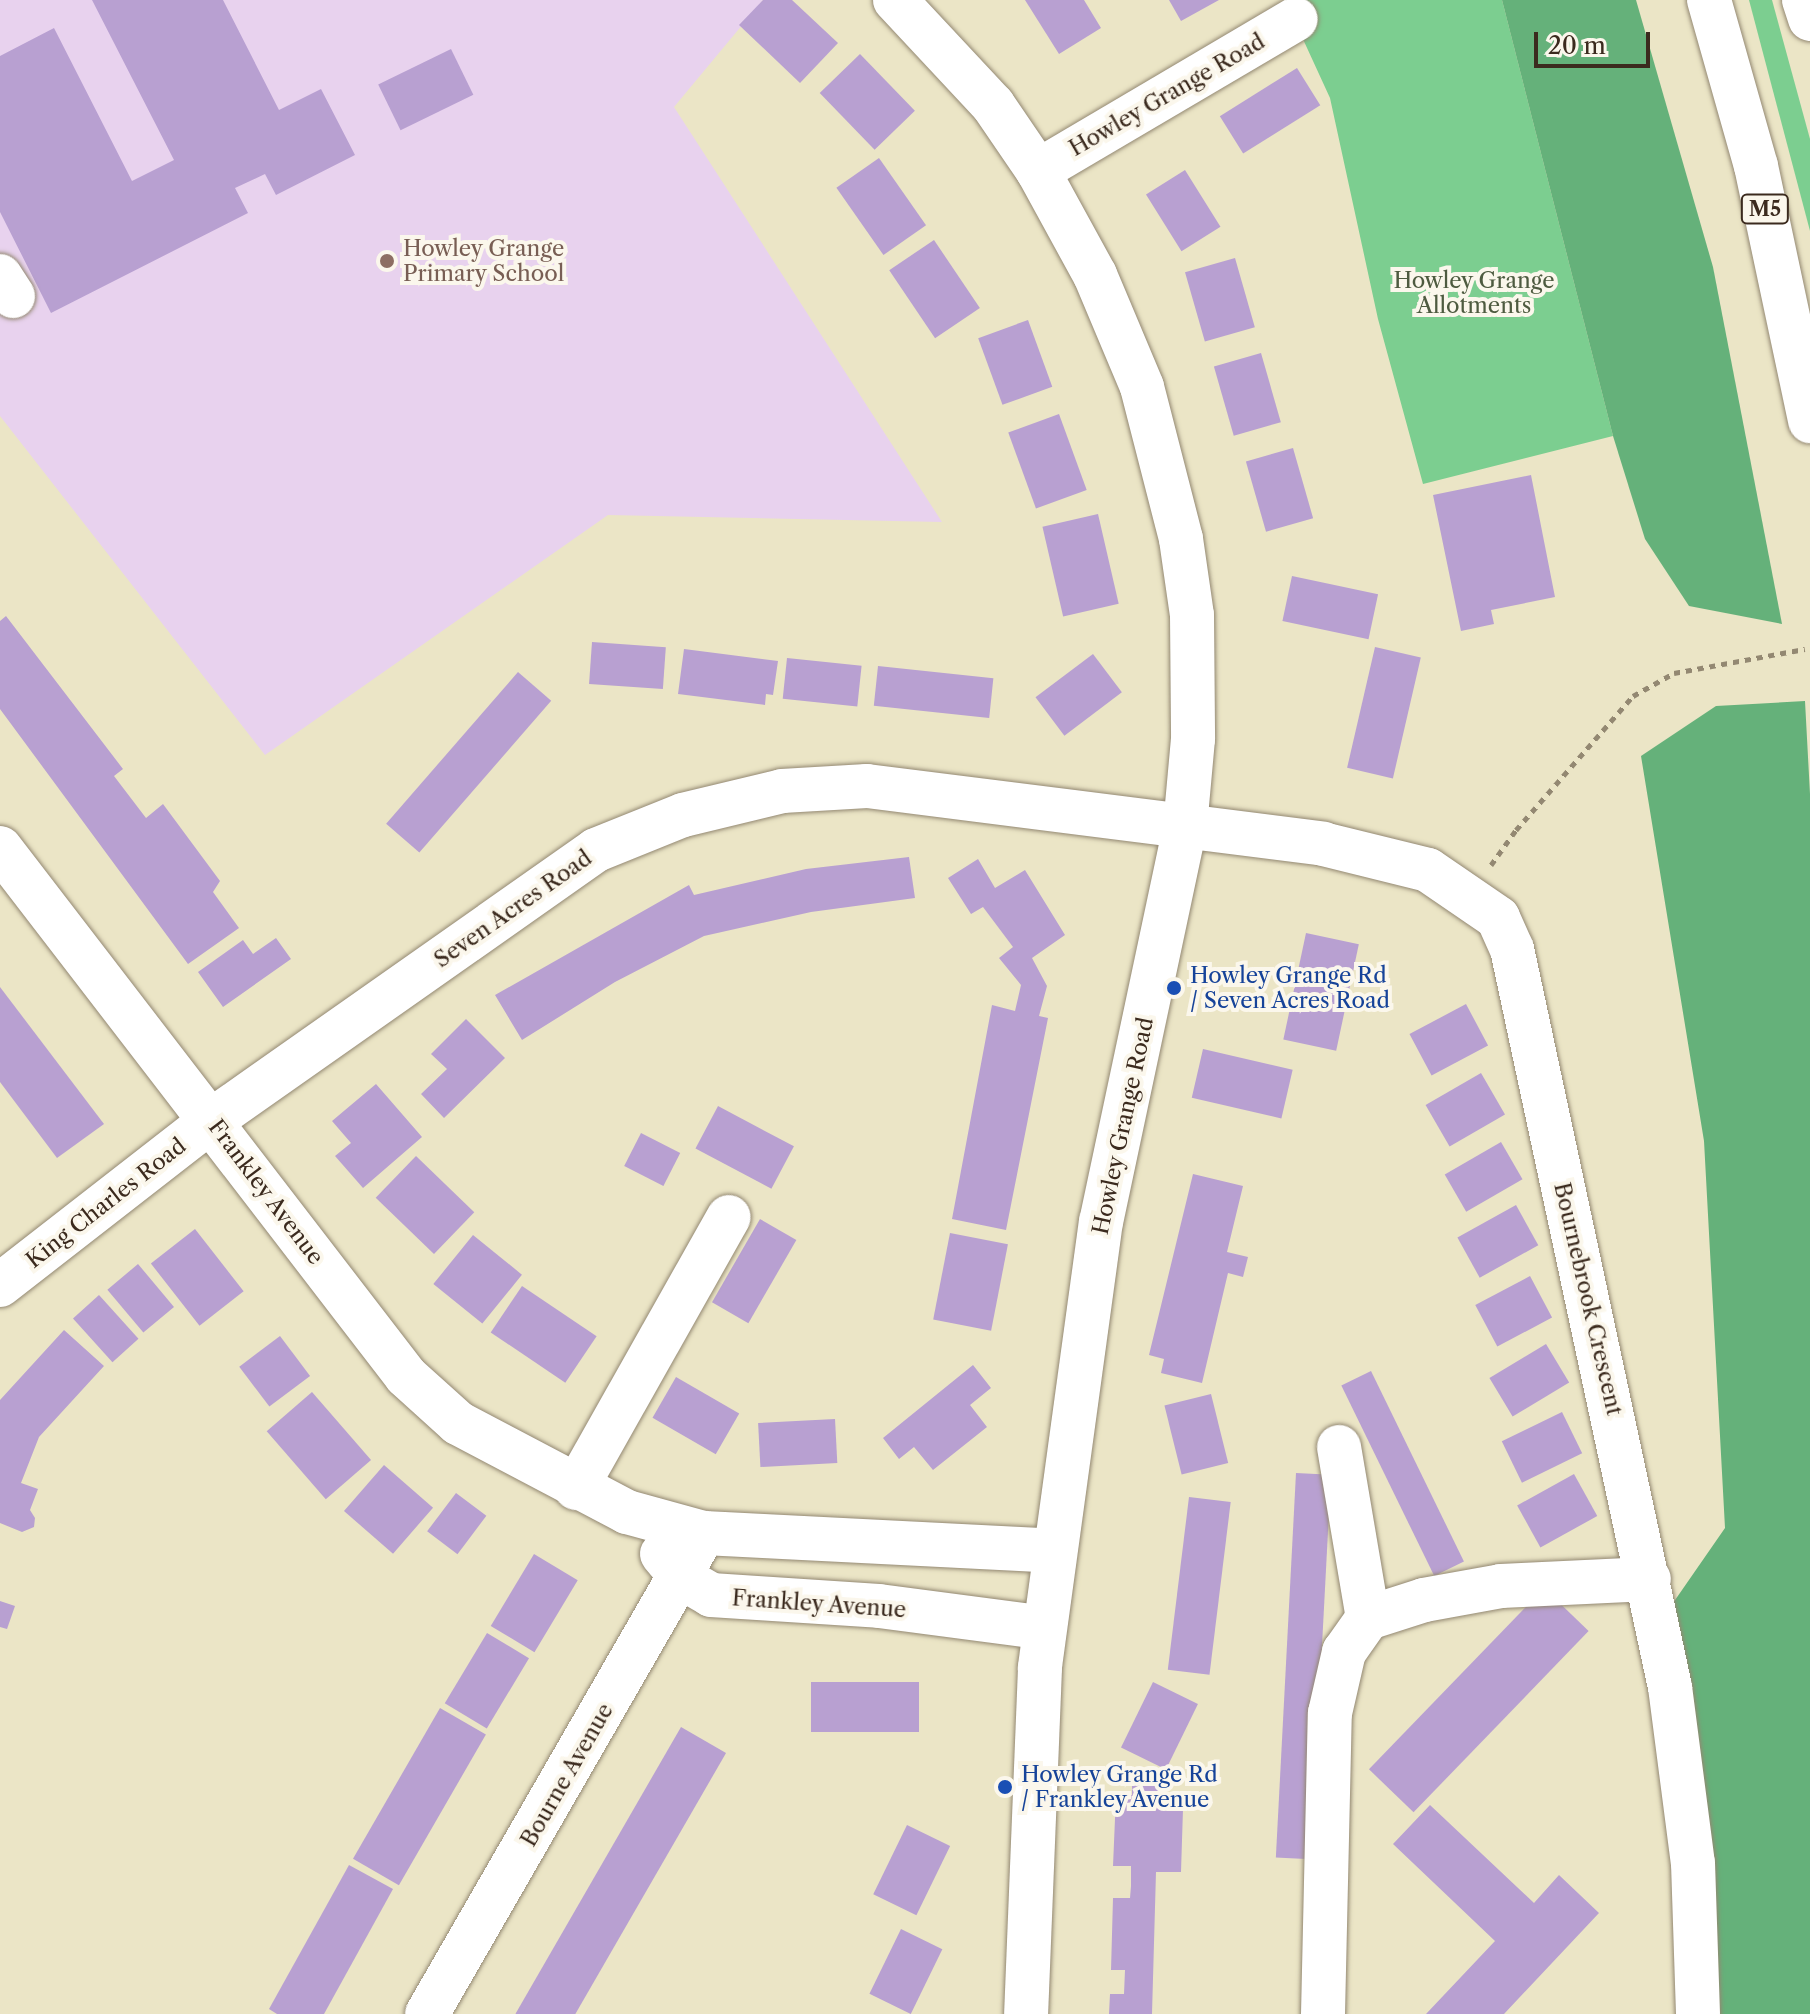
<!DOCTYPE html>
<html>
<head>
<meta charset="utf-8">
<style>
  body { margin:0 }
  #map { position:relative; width:1810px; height:2014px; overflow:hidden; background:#ebe5c6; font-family:"Libre Caslon Text",serif }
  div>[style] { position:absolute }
  .built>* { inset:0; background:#e8d2ee }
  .green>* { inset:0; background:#7cce90 }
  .forest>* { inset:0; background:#65b17a }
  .building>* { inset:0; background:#b8a0d1; transform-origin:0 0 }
  .path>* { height:5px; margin-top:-2.5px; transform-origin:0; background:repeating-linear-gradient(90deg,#938872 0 6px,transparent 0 12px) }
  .roads { filter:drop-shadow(0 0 2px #938872) drop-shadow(0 0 2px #938872) }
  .minor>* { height:44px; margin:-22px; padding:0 22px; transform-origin:22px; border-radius:22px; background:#fff }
  .highway>* { height:44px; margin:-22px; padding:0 22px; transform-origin:22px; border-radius:22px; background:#fff }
  .dots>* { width:22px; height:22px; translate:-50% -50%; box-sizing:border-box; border:4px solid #fbf7ec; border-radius:50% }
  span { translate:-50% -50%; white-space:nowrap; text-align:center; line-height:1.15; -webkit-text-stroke:8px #fbf7ec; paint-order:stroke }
  .shield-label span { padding:2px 6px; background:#fbf7ec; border:2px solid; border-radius:6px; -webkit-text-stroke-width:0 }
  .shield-label { font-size:20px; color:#3b2a1e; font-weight:700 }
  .street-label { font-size:22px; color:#3b2a1e }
  .education-label { font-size:22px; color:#785e54 }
  .left { translate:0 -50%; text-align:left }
  .park-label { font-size:22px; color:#4e5b40 }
  .transit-label { font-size:22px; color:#164399 }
  .scale { position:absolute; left:1534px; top:32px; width:116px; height:36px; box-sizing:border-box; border:4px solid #3b2a1e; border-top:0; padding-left:10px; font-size:24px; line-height:28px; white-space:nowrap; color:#3b2a1e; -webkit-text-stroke:6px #fbf7ec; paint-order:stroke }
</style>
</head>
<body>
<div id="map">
  <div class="built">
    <i style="clip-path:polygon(0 0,763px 0,674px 107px,942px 522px,608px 515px,265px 755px,0 416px)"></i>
  </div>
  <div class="green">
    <i style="clip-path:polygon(1285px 0,1502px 0,1613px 436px,1423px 484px,1378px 319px,1330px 98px)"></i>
    <i style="clip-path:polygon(1749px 0,1772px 0,1810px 139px,1810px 231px)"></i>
  </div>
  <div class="forest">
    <i style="clip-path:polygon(1502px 0,1636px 0,1713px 267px,1782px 624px,1689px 606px,1645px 539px,1613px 436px)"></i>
    <i style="clip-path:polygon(1805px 701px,1810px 794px,1810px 2014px,1714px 2014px,1673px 1603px,1725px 1528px,1704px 1141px,1641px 756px,1716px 706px)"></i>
  </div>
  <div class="building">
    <i style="clip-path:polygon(92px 0,223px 0,279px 110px,321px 89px,355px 155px,276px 195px,265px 174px,235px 188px,248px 213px,51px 313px,0 212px,0 56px,54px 28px,132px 181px,174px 160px)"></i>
    <i style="clip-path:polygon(763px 0,792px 0,838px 43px,800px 83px,739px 25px)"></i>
    <i style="clip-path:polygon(1025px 0,1084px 0,1101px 28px,1059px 54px)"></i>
    <i style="clip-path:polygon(1169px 0,1219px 0,1181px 21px)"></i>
    <i style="left:451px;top:49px;width:51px;height:81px;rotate:64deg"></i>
    <i style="left:860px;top:54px;width:79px;height:56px;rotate:46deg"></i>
    <i style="left:1297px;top:68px;width:44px;height:91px;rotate:58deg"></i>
    <i style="left:879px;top:158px;width:82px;height:52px;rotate:55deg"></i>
    <i style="left:1185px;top:170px;width:67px;height:46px;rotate:58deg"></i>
    <i style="left:934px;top:240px;width:82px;height:54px;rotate:56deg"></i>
    <i style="left:1235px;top:258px;width:72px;height:52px;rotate:74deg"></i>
    <i style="left:1028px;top:320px;width:71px;height:53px;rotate:70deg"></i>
    <i style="left:1261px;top:353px;width:72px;height:49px;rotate:74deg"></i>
    <i style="left:1059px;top:414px;width:81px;height:54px;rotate:70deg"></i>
    <i style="left:1293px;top:448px;width:73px;height:49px;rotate:74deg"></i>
    <i style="clip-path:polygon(1531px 475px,1555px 597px,1491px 610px,1494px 624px,1461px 631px,1433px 495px)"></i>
    <i style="left:1098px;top:514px;width:92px;height:57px;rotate:77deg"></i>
    <i style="left:1292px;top:576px;width:88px;height:46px;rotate:12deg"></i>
    <i style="clip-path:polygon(6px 616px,123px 769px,114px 776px,146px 818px,163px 804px,220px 881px,213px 892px,239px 928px,188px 964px,0 709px,0 621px)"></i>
    <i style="left:592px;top:642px;width:74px;height:42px;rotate:4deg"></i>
    <i style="left:1375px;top:647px;width:47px;height:124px;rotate:13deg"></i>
    <i style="clip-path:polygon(684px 649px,778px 661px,773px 695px,766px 694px,765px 705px,678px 694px)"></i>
    <i style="left:1093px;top:654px;width:48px;height:72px;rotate:53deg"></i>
    <i style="left:787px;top:658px;width:75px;height:41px;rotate:6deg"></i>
    <i style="left:878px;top:666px;width:116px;height:40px;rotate:6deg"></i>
    <i style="left:518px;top:672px;width:44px;height:201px;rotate:41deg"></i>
    <i style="clip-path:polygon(909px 857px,915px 898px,811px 912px,704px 936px,615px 982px,522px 1040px,495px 995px,689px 885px,694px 895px,806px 869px)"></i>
    <i style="clip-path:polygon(978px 859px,995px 888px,1025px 870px,1065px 935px,1032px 958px,1047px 986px,1039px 1016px,1048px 1018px,1006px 1230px,952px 1219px,992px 1005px,1015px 1011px,1021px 985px,999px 958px,1013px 947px,983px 907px,971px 914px,948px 878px)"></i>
    <i style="left:1306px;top:933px;width:54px;height:109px;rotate:12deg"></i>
    <i style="clip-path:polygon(276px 938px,291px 959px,223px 1007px,198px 972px,243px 940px,253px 954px)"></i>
    <i style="clip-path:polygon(0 987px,104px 1124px,57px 1158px,0 1082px)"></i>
    <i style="left:1466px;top:1004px;width:47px;height:64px;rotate:62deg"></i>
    <i style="clip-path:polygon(466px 1019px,505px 1058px,444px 1118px,421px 1094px,447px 1069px,431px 1054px)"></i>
    <i style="left:1203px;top:1049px;width:92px;height:50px;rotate:13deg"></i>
    <i style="left:1481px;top:1073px;width:48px;height:64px;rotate:60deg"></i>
    <i style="clip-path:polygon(376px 1084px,422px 1137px,363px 1188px,335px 1156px,351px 1143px,332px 1121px)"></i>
    <i style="left:718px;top:1106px;width:86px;height:48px;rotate:28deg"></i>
    <i style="left:641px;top:1133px;width:44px;height:37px;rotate:27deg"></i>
    <i style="left:1501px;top:1142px;width:43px;height:65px;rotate:60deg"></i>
    <i style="left:416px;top:1156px;width:81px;height:58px;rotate:44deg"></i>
    <i style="clip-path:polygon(1193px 1174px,1243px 1186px,1227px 1252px,1248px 1257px,1243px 1277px,1228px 1273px,1202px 1383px,1161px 1373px,1164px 1359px,1149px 1355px)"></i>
    <i style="left:1516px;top:1205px;width:46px;height:67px;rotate:61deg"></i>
    <i style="left:760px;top:1219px;width:42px;height:96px;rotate:30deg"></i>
    <i style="left:195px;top:1229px;width:79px;height:56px;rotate:52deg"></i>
    <i style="left:950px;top:1233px;width:59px;height:88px;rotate:11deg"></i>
    <i style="left:473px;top:1235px;width:63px;height:63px;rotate:39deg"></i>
    <i style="left:138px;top:1264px;width:56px;height:40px;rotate:50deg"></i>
    <i style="left:1530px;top:1276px;width:47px;height:62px;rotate:62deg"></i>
    <i style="left:522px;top:1286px;width:90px;height:56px;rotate:34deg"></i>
    <i style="left:99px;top:1295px;width:59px;height:35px;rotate:48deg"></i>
    <i style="clip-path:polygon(64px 1330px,104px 1366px,39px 1437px,21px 1483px,38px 1489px,30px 1510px,35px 1518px,34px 1527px,22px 1532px,0 1523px,0 1400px)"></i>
    <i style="left:280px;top:1336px;width:50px;height:51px;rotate:53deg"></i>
    <i style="left:1546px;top:1344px;width:45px;height:66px;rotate:59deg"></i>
    <i style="clip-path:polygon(973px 1365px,991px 1388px,970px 1405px,987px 1427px,933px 1470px,914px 1447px,899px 1459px,883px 1438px)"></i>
    <i style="left:1371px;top:1371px;width:212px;height:33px;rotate:64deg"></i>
    <i style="left:676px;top:1377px;width:73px;height:47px;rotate:30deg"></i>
    <i style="left:312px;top:1392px;width:90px;height:60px;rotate:49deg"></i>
    <i style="left:1211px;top:1394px;width:71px;height:48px;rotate:76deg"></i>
    <i style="left:1562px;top:1412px;width:46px;height:67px;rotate:64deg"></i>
    <i style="left:835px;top:1419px;width:44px;height:77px;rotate:87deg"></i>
    <i style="left:384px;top:1465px;width:65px;height:61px;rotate:41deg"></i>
    <i style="left:1296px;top:1473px;width:35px;height:385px;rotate:3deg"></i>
    <i style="left:1574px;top:1474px;width:48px;height:65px;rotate:61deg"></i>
    <i style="left:456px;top:1493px;width:38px;height:48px;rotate:37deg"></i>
    <i style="left:1189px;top:1497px;width:42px;height:174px;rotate:7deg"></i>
    <i style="left:534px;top:1554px;width:51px;height:84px;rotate:31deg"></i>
    <i style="left:1544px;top:1588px;width:62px;height:252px;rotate:44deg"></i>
    <i style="clip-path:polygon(0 1601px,15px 1606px,7px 1629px,0 1627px)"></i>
    <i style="left:487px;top:1633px;width:49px;height:82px;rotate:31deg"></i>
    <i style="left:919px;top:1682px;width:50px;height:108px;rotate:90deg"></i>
    <i style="left:1153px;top:1682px;width:50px;height:73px;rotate:26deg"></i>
    <i style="left:440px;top:1708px;width:53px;height:174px;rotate:30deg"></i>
    <i style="left:681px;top:1727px;width:52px;height:331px;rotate:30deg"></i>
    <i style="clip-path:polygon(1132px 1781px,1163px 1782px,1162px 1809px,1183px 1809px,1181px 1872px,1156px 1872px,1152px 2014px,1109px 2014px,1110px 1994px,1124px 1994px,1125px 1970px,1111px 1970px,1113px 1898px,1130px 1898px,1131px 1886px,1131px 1866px,1113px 1866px,1116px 1795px,1132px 1795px)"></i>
    <i style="clip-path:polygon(1430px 1805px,1534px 1903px,1559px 1875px,1599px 1913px,1504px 2014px,1426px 2014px,1495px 1941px,1393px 1844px)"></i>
    <i style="left:907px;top:1825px;width:48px;height:77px;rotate:26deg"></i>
    <i style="clip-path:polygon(349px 1865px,393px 1889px,324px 2014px,277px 2014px,269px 2009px)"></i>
    <i style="left:901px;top:1929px;width:46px;height:72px;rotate:26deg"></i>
  </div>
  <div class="path">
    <i style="left:1491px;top:865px;width:43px;rotate:-54.5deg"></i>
    <i style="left:1516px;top:830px;width:178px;rotate:-48.9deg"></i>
    <i style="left:1633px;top:696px;width:47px;rotate:-29.3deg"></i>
    <i style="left:1674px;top:673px;width:133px;rotate:-10.4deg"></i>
  </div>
  <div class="roads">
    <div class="minor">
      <i style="left:895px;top:0;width:144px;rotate:47deg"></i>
      <i style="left:993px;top:105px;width:80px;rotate:55.7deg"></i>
      <i style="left:1038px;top:171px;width:119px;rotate:61.3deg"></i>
      <i style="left:1095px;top:275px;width:121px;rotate:67.2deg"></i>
      <i style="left:1142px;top:387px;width:157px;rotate:75.6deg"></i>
      <i style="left:1181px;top:539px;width:77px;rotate:81.8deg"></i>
      <i style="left:1192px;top:615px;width:124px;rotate:89.5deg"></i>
      <i style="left:1193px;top:739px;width:88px;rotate:95.2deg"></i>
      <i style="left:1185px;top:827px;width:403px;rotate:102deg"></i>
      <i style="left:1101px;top:1221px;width:451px;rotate:97.8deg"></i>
      <i style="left:1040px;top:1668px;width:346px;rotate:92.3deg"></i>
      <i style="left:1038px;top:171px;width:299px;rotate:-30.5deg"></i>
      <i style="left:0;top:276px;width:24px;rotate:57deg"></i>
      <i style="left:0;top:848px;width:666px;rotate:52.44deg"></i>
      <i style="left:406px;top:1376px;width:70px;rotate:42.1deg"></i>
      <i style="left:458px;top:1423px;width:191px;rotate:27.8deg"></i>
      <i style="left:627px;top:1512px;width:80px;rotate:15.3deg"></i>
      <i style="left:704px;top:1533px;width:351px;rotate:2.9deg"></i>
      <i style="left:0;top:1285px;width:269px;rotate:-37.9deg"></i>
      <i style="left:212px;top:1120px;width:469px;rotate:-35.1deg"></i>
      <i style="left:596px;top:850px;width:94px;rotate:-21.9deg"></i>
      <i style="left:683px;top:815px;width:102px;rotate:-13.6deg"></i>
      <i style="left:782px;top:791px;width:85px;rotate:-3.4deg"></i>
      <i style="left:867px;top:786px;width:460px;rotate:7.2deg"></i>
      <i style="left:1323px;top:844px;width:108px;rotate:13.9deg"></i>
      <i style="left:1428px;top:870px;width:85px;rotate:34.4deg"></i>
      <i style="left:1498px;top:918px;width:34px;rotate:66deg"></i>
      <i style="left:1512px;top:949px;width:755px;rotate:77.92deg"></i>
      <i style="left:1670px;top:1687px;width:177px;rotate:82.6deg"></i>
      <i style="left:1693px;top:1863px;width:151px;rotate:88.1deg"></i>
      <i style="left:1339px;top:1447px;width:173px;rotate:80.4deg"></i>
      <i style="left:576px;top:1488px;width:311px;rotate:-60.6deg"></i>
      <i style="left:662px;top:1554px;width:31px;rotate:50deg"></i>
      <i style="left:682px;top:1578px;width:34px;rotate:30deg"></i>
      <i style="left:711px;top:1595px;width:168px;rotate:3.7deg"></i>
      <i style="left:879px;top:1606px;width:167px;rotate:7.5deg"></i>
      <i style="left:427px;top:2014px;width:555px;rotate:-60.06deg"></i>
      <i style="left:1323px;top:2014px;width:301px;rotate:-88.7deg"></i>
      <i style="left:1330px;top:1713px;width:63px;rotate:-77.1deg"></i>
      <i style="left:1344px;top:1652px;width:42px;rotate:-54.8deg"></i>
      <i style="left:1368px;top:1618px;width:59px;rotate:-17.8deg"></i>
      <i style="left:1424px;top:1600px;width:78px;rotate:-10.3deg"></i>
      <i style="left:1501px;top:1586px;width:148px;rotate:-2.7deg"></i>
    </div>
    <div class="highway">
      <i style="left:1709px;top:0;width:173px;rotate:74.2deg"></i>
      <i style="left:1756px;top:166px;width:261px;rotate:78deg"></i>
      <i style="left:1804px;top:0;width:20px;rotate:72deg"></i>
    </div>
  </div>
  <div class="dots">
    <i style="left:387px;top:261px;background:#8d6e63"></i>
    <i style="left:1174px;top:988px;background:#1a4fb4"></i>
    <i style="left:1005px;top:1787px;background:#1a4fb4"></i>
  </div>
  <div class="shield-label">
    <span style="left:1765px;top:209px">M5</span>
  </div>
  <div class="street-label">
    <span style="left:1167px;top:95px;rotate:-30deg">Howley Grange Road</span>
    <span style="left:513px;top:909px;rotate:-35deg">Seven Acres Road</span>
    <span style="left:1123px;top:1126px;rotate:-78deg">Howley Grange Road</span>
    <span style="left:266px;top:1192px;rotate:53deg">Frankley Avenue</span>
    <span style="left:106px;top:1203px;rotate:-38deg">King Charles Road</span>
    <span style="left:1588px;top:1299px;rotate:77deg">Bournebrook Crescent</span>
    <span style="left:819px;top:1604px;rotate:4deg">Frankley Avenue</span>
    <span style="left:567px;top:1775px;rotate:-60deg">Bourne Avenue</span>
  </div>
  <div class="education-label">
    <span class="left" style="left:403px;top:261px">Howley Grange<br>Primary School</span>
  </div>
  <div class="park-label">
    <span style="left:1474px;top:293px">Howley Grange<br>Allotments</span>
  </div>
  <div class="transit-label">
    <span class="left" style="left:1190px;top:988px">Howley Grange Rd<br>/ Seven Acres Road</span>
    <span class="left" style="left:1021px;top:1787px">Howley Grange Rd<br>/ Frankley Avenue</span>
  </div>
  <div class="scale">20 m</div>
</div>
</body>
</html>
